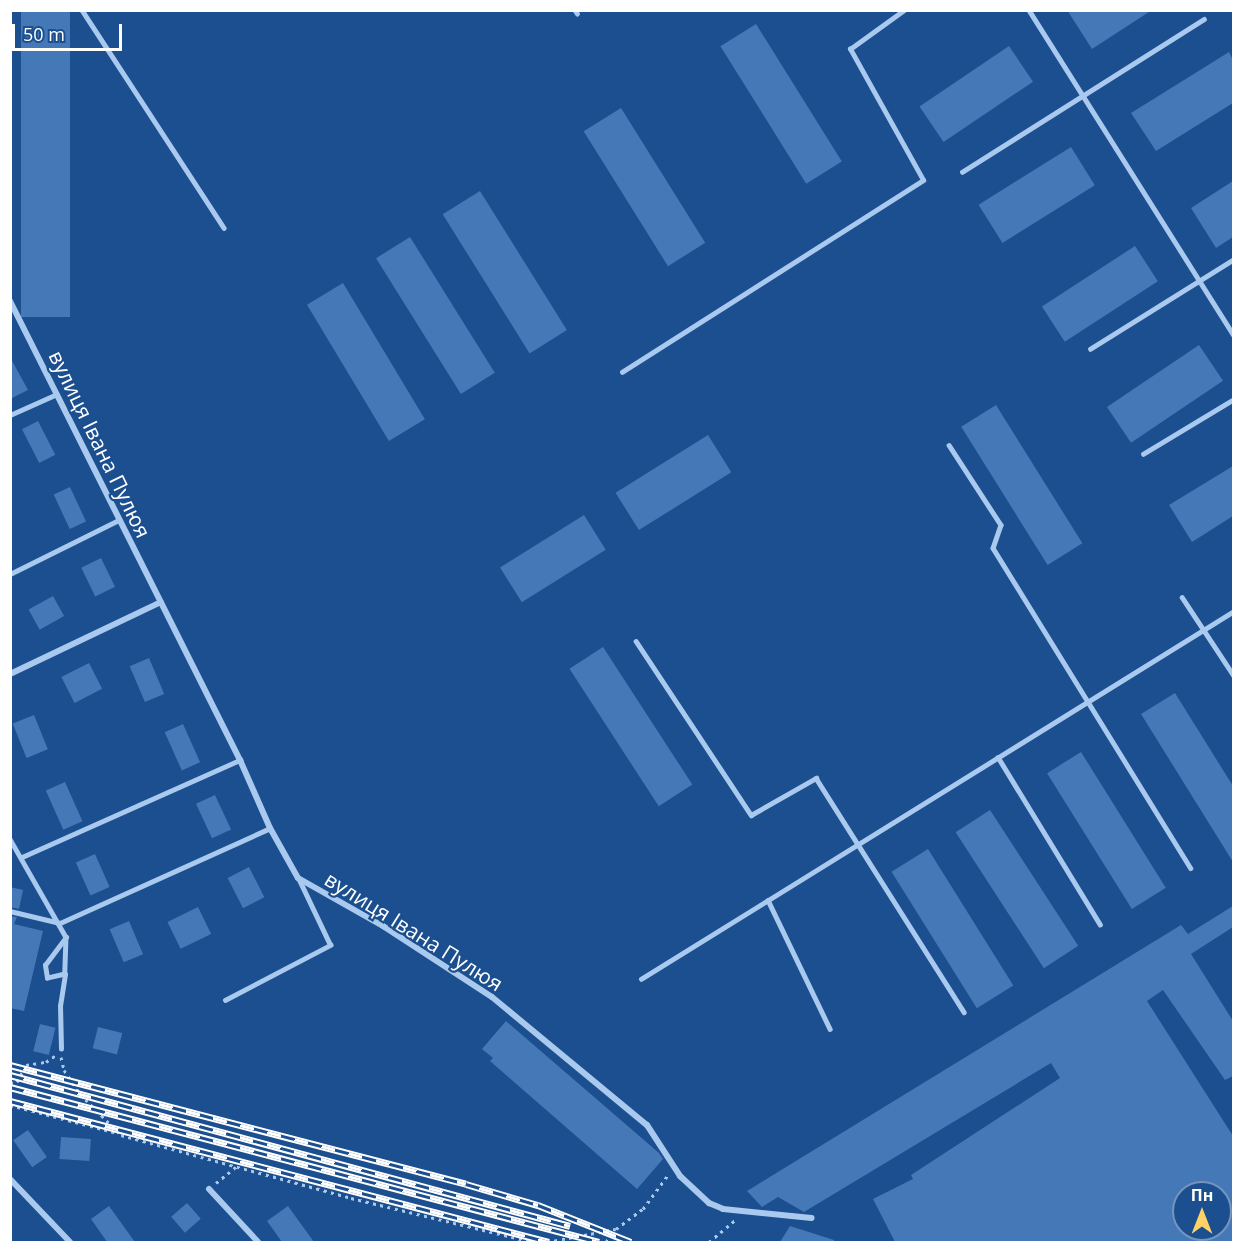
<!DOCTYPE html>
<html>
<head>
<meta charset="utf-8">
<style>
  body { margin:0 }
  #map { position:relative; width:1244px; height:1253px; overflow:hidden; background:#1b4f8f; font-family:"Open Sans",sans-serif }
  div>[style] { position:absolute }
  .building>* { inset:0; background:#4478b7; transform-origin:0 0 }
  .path>* { height:3px; margin-top:-1.5px; transform-origin:0; background:repeating-linear-gradient(90deg,#a9c9ee 0 3px,transparent 0 7.5px) }
  .service>* { height:4.5px; margin:-2.25px; padding:0 2.25px; transform-origin:2.25px; border-radius:2.25px; background:#a9c9ee }
  .minor>* { height:6px; margin:-3px; padding:0 3px; transform-origin:3px; border-radius:3px; background:#a9c9ee }
  .rail>* { height:7px; margin-top:-3.5px; transform-origin:0; background:repeating-linear-gradient(90deg,#1b4f8f 0 14px,#fff 0 28px); box-sizing:border-box; border-block:2px solid #fff }
  span { translate:-50% -50%; white-space:nowrap; text-align:center; line-height:1.15; -webkit-text-stroke:4.5px #1b4f8f; paint-order:stroke }
  .street-label { font-size:21px; color:#fff }
  .frame { position:absolute; inset:0; border:12px solid #fff; pointer-events:none }
  .north { position:absolute; left:1172px; top:1181px; width:60px; height:60px; box-sizing:border-box; background:#1b4f8f; border:2px solid #7695bc; border-radius:50%; rotate:0deg; font-size:16px; font-weight:700; line-height:24px; text-align:center; color:#fff }
  .north::after { content:''; display:block; margin:auto; width:21px; height:27px; background:#ffd166; clip-path:polygon(50% 0,100% 100%,50% 72%,0 100%) }
  .scale { position:absolute; left:12px; top:24px; width:110px; height:27px; box-sizing:border-box; border:3px solid #fff; border-top:0; padding-left:8px; font-size:18px; line-height:21px; white-space:nowrap; color:#fff; -webkit-text-stroke:4px #1b4f8f; paint-order:stroke }
</style>
</head>
<body>
<div id="map">
  <div class="building">
    <i style="left:21px;top:10px;width:49px;height:307px"></i>
    <i style="clip-path:polygon(1067px 10px,1152px 10px,1092px 49px)"></i>
    <i style="left:756px;top:24px;width:162px;height:42px;rotate:58deg"></i>
    <i style="left:1009px;top:46px;width:43px;height:108px;rotate:56deg"></i>
    <i style="clip-path:polygon(1229px 52px,1233px 60px,1233px 103px,1156px 151px,1131px 113px)"></i>
    <i style="left:621px;top:108px;width:159px;height:44px;rotate:58deg"></i>
    <i style="left:1071px;top:147px;width:45px;height:109px;rotate:58deg"></i>
    <i style="clip-path:polygon(1233px 181px,1233px 237px,1216px 248px,1191px 208px)"></i>
    <i style="left:480px;top:191px;width:164px;height:44px;rotate:58deg"></i>
    <i style="left:410px;top:237px;width:160px;height:40px;rotate:58deg"></i>
    <i style="left:1135px;top:246px;width:42px;height:111px;rotate:57deg"></i>
    <i style="left:343px;top:283px;width:159px;height:42px;rotate:59deg"></i>
    <i style="left:1199px;top:345px;width:43px;height:111px;rotate:56deg"></i>
    <i style="clip-path:polygon(10px 357px,28px 390px,10px 399px)"></i>
    <i style="left:996px;top:405px;width:163px;height:41px;rotate:58deg"></i>
    <i style="left:38px;top:421px;width:38px;height:18px;rotate:63deg"></i>
    <i style="left:708px;top:435px;width:44px;height:109px;rotate:58deg"></i>
    <i style="clip-path:polygon(1233px 466px,1233px 516px,1192px 542px,1169px 505px)"></i>
    <i style="left:70px;top:487px;width:38px;height:18px;rotate:65deg"></i>
    <i style="left:584px;top:515px;width:41px;height:99px;rotate:58deg"></i>
    <i style="left:101px;top:558px;width:32px;height:22px;rotate:64deg"></i>
    <i style="left:53px;top:596px;width:23px;height:28px;rotate:61deg"></i>
    <i style="left:603px;top:647px;width:164px;height:40px;rotate:57deg"></i>
    <i style="left:149px;top:658px;width:39px;height:21px;rotate:67deg"></i>
    <i style="left:89px;top:663px;width:29px;height:31px;rotate:63deg"></i>
    <i style="clip-path:polygon(1175px 693px,1233px 786px,1233px 862px,1141px 714px)"></i>
    <i style="left:34px;top:715px;width:37px;height:23px;rotate:68deg"></i>
    <i style="left:183px;top:724px;width:42px;height:20px;rotate:66deg"></i>
    <i style="left:1081px;top:752px;width:160px;height:40px;rotate:58deg"></i>
    <i style="left:65px;top:782px;width:43px;height:21px;rotate:66deg"></i>
    <i style="left:215px;top:795px;width:38px;height:21px;rotate:65deg"></i>
    <i style="left:990px;top:810px;width:162px;height:41px;rotate:57deg"></i>
    <i style="left:928px;top:849px;width:161px;height:43px;rotate:58deg"></i>
    <i style="left:95px;top:854px;width:36px;height:21px;rotate:66deg"></i>
    <i style="left:249px;top:867px;width:34px;height:24px;rotate:63deg"></i>
    <i style="clip-path:polygon(10px 887px,23px 890px,19px 909px,10px 907px)"></i>
    <i style="clip-path:polygon(evenodd,1233px 906px,1233px 927px,1191px 954px,1233px 1021px,1233px 1076px,1225px 1080px,1163px 990px,1147px 1001px,1233px 1136px,1233px 1242px,895px 1242px,873px 1199px,913px 1179px,911px 1175px,1060px 1078px,1051px 1063px,804px 1212px,778px 1197px,762px 1207px,747px 1191px,1181px 925px,1188px 934px,1233px 906px,1184px 1193px,1220px 1193px,1220px 1229px,1184px 1229px,1184px 1193px)"></i>
    <i style="left:198px;top:907px;width:30px;height:34px;rotate:64deg"></i>
    <i style="clip-path:polygon(10px 916px,17px 917px,14px 924px,43px 931px,24px 1011px,10px 1008px)"></i>
    <i style="left:129px;top:921px;width:36px;height:21px;rotate:67deg"></i>
    <i style="clip-path:polygon(506px 1021px,659px 1153px,663px 1159px,637px 1189px,490px 1061px,493px 1058px,482px 1049px)"></i>
    <i style="left:40px;top:1024px;width:16px;height:28px;rotate:14deg"></i>
    <i style="left:98px;top:1027px;width:25px;height:22px;rotate:14deg"></i>
    <i style="left:28px;top:1130px;width:33px;height:18px;rotate:55deg"></i>
    <i style="left:61px;top:1137px;width:30px;height:22px;rotate:4deg"></i>
    <i style="left:187px;top:1203px;width:21px;height:21px;rotate:49deg"></i>
    <i style="clip-path:polygon(109px 1206px,135px 1242px,107px 1242px,91px 1219px)"></i>
    <i style="clip-path:polygon(288px 1206px,314px 1242px,282px 1242px,267px 1221px)"></i>
    <i style="clip-path:polygon(790px 1226px,834px 1240px,834px 1242px,780px 1242px)"></i>
  </div>
  <div class="path">
    <i style="left:61px;top:1057px;width:13px;rotate:77deg"></i>
    <i style="left:64px;top:1070px;width:29px;rotate:56deg"></i>
    <i style="left:80px;top:1094px;width:58px;rotate:45deg"></i>
    <i style="left:121px;top:1135px;width:238px;rotate:15.3deg"></i>
    <i style="left:351px;top:1198px;width:187px;rotate:13.6deg"></i>
    <i style="left:10px;top:1083px;width:7px;rotate:-8deg"></i>
    <i style="left:17px;top:1082px;width:19px;rotate:-62deg"></i>
    <i style="left:26px;top:1065px;width:20px;rotate:-9deg"></i>
    <i style="left:46px;top:1062px;width:12px;rotate:-35deg"></i>
    <i style="left:10px;top:1105px;width:111px;rotate:14.7deg"></i>
    <i style="left:216px;top:1183px;width:28px;rotate:-39deg"></i>
    <i style="left:547px;top:1242px;width:70px;rotate:-10.7deg"></i>
    <i style="left:616px;top:1229px;width:34px;rotate:-37deg"></i>
    <i style="left:643px;top:1209px;width:42px;rotate:-53.7deg"></i>
    <i style="left:606px;top:1242px;width:15px;rotate:-53deg"></i>
    <i style="left:709px;top:1242px;width:34px;rotate:-40deg"></i>
  </div>
  <div class="service">
    <i style="left:82px;top:10px;width:260px;rotate:56.9deg"></i>
    <i style="left:575px;top:10px;width:4px;rotate:56deg"></i>
    <i style="left:1029px;top:10px;width:385px;rotate:57.8deg"></i>
    <i style="left:962px;top:172px;width:286px;rotate:-32.3deg"></i>
    <i style="left:1090px;top:349px;width:170px;rotate:-32deg"></i>
    <i style="left:622px;top:372px;width:357px;rotate:-32.5deg"></i>
    <i style="left:923px;top:180px;width:150px;rotate:-119.1deg"></i>
    <i style="left:850px;top:49px;width:67px;rotate:-35.8deg"></i>
    <i style="left:10px;top:415px;width:51px;rotate:-24.1deg"></i>
    <i style="left:949px;top:445px;width:95px;rotate:57deg"></i>
    <i style="left:1001px;top:525px;width:24px;rotate:109deg"></i>
    <i style="left:993px;top:548px;width:376px;rotate:58.3deg"></i>
    <i style="left:1143px;top:454px;width:106px;rotate:-31.1deg"></i>
    <i style="left:10px;top:574px;width:122px;rotate:-26.4deg"></i>
    <i style="left:1182px;top:597px;width:95px;rotate:56.6deg"></i>
    <i style="left:636px;top:641px;width:209px;rotate:56.5deg"></i>
    <i style="left:751px;top:815px;width:75px;rotate:-29.6deg"></i>
    <i style="left:816px;top:778px;width:277px;rotate:57.7deg"></i>
    <i style="left:998px;top:757px;width:196px;rotate:58.6deg"></i>
    <i style="left:10px;top:839px;width:113px;rotate:60.3deg"></i>
    <i style="left:66px;top:937px;width:37px;rotate:92deg"></i>
    <i style="left:65px;top:974px;width:18px;rotate:167deg"></i>
    <i style="left:47px;top:978px;width:13px;rotate:-99deg"></i>
    <i style="left:45px;top:965px;width:35px;rotate:-53deg"></i>
    <i style="left:22px;top:857px;width:239px;rotate:-24deg"></i>
    <i style="left:768px;top:900px;width:143px;rotate:64.3deg"></i>
    <i style="left:10px;top:911px;width:51px;rotate:13.5deg"></i>
    <i style="left:60px;top:923px;width:230px;rotate:-24.3deg"></i>
    <i style="left:641px;top:979px;width:698px;rotate:-31.82deg"></i>
    <i style="left:225px;top:1000px;width:119px;rotate:-27.6deg"></i>
    <i style="left:330px;top:945px;width:74px;rotate:-115.5deg"></i>
    <i style="left:61px;top:1049px;width:43px;rotate:-91.3deg"></i>
    <i style="left:60px;top:1006px;width:32px;rotate:-81deg"></i>
  </div>
  <div class="minor">
    <i style="left:10px;top:301px;width:513px;rotate:63.39deg"></i>
    <i style="left:240px;top:760px;width:74px;rotate:66.2deg"></i>
    <i style="left:270px;top:828px;width:57px;rotate:60.8deg"></i>
    <i style="left:298px;top:878px;width:98px;rotate:29.5deg"></i>
    <i style="left:383px;top:926px;width:130px;rotate:33.1deg"></i>
    <i style="left:492px;top:997px;width:201px;rotate:39.6deg"></i>
    <i style="left:647px;top:1125px;width:61px;rotate:57.1deg"></i>
    <i style="left:680px;top:1176px;width:40px;rotate:43deg"></i>
    <i style="left:709px;top:1203px;width:15px;rotate:23deg"></i>
    <i style="left:723px;top:1209px;width:89px;rotate:5.8deg"></i>
    <i style="left:10px;top:674px;width:167px;rotate:-25.5deg"></i>
    <i style="left:10px;top:1179px;width:87px;rotate:46.4deg"></i>
    <i style="left:209px;top:1189px;width:72px;rotate:47.2deg"></i>
  </div>
  <div class="rail">
    <i style="left:10px;top:1065px;width:471px;rotate:14.6deg"></i>
    <i style="left:466px;top:1184px;width:75px;rotate:16.3deg"></i>
    <i style="left:538px;top:1205px;width:100px;rotate:21.7deg"></i>
    <i style="left:10px;top:1075px;width:580px;rotate:15.09deg"></i>
    <i style="left:10px;top:1087px;width:609px;rotate:14.74deg"></i>
    <i style="left:10px;top:1101px;width:557px;rotate:14.66deg"></i>
  </div>
  <div class="street-label">
    <span style="left:100px;top:444px;rotate:64deg">вулиця Івана Пулюя</span>
    <span style="left:414px;top:931px;rotate:32deg">вулиця Івана Пулюя</span>
  </div>
  <div class="frame"></div>
  <div class="north">Пн</div>
  <div class="scale">50 m</div>
</div>
</body>
</html>
